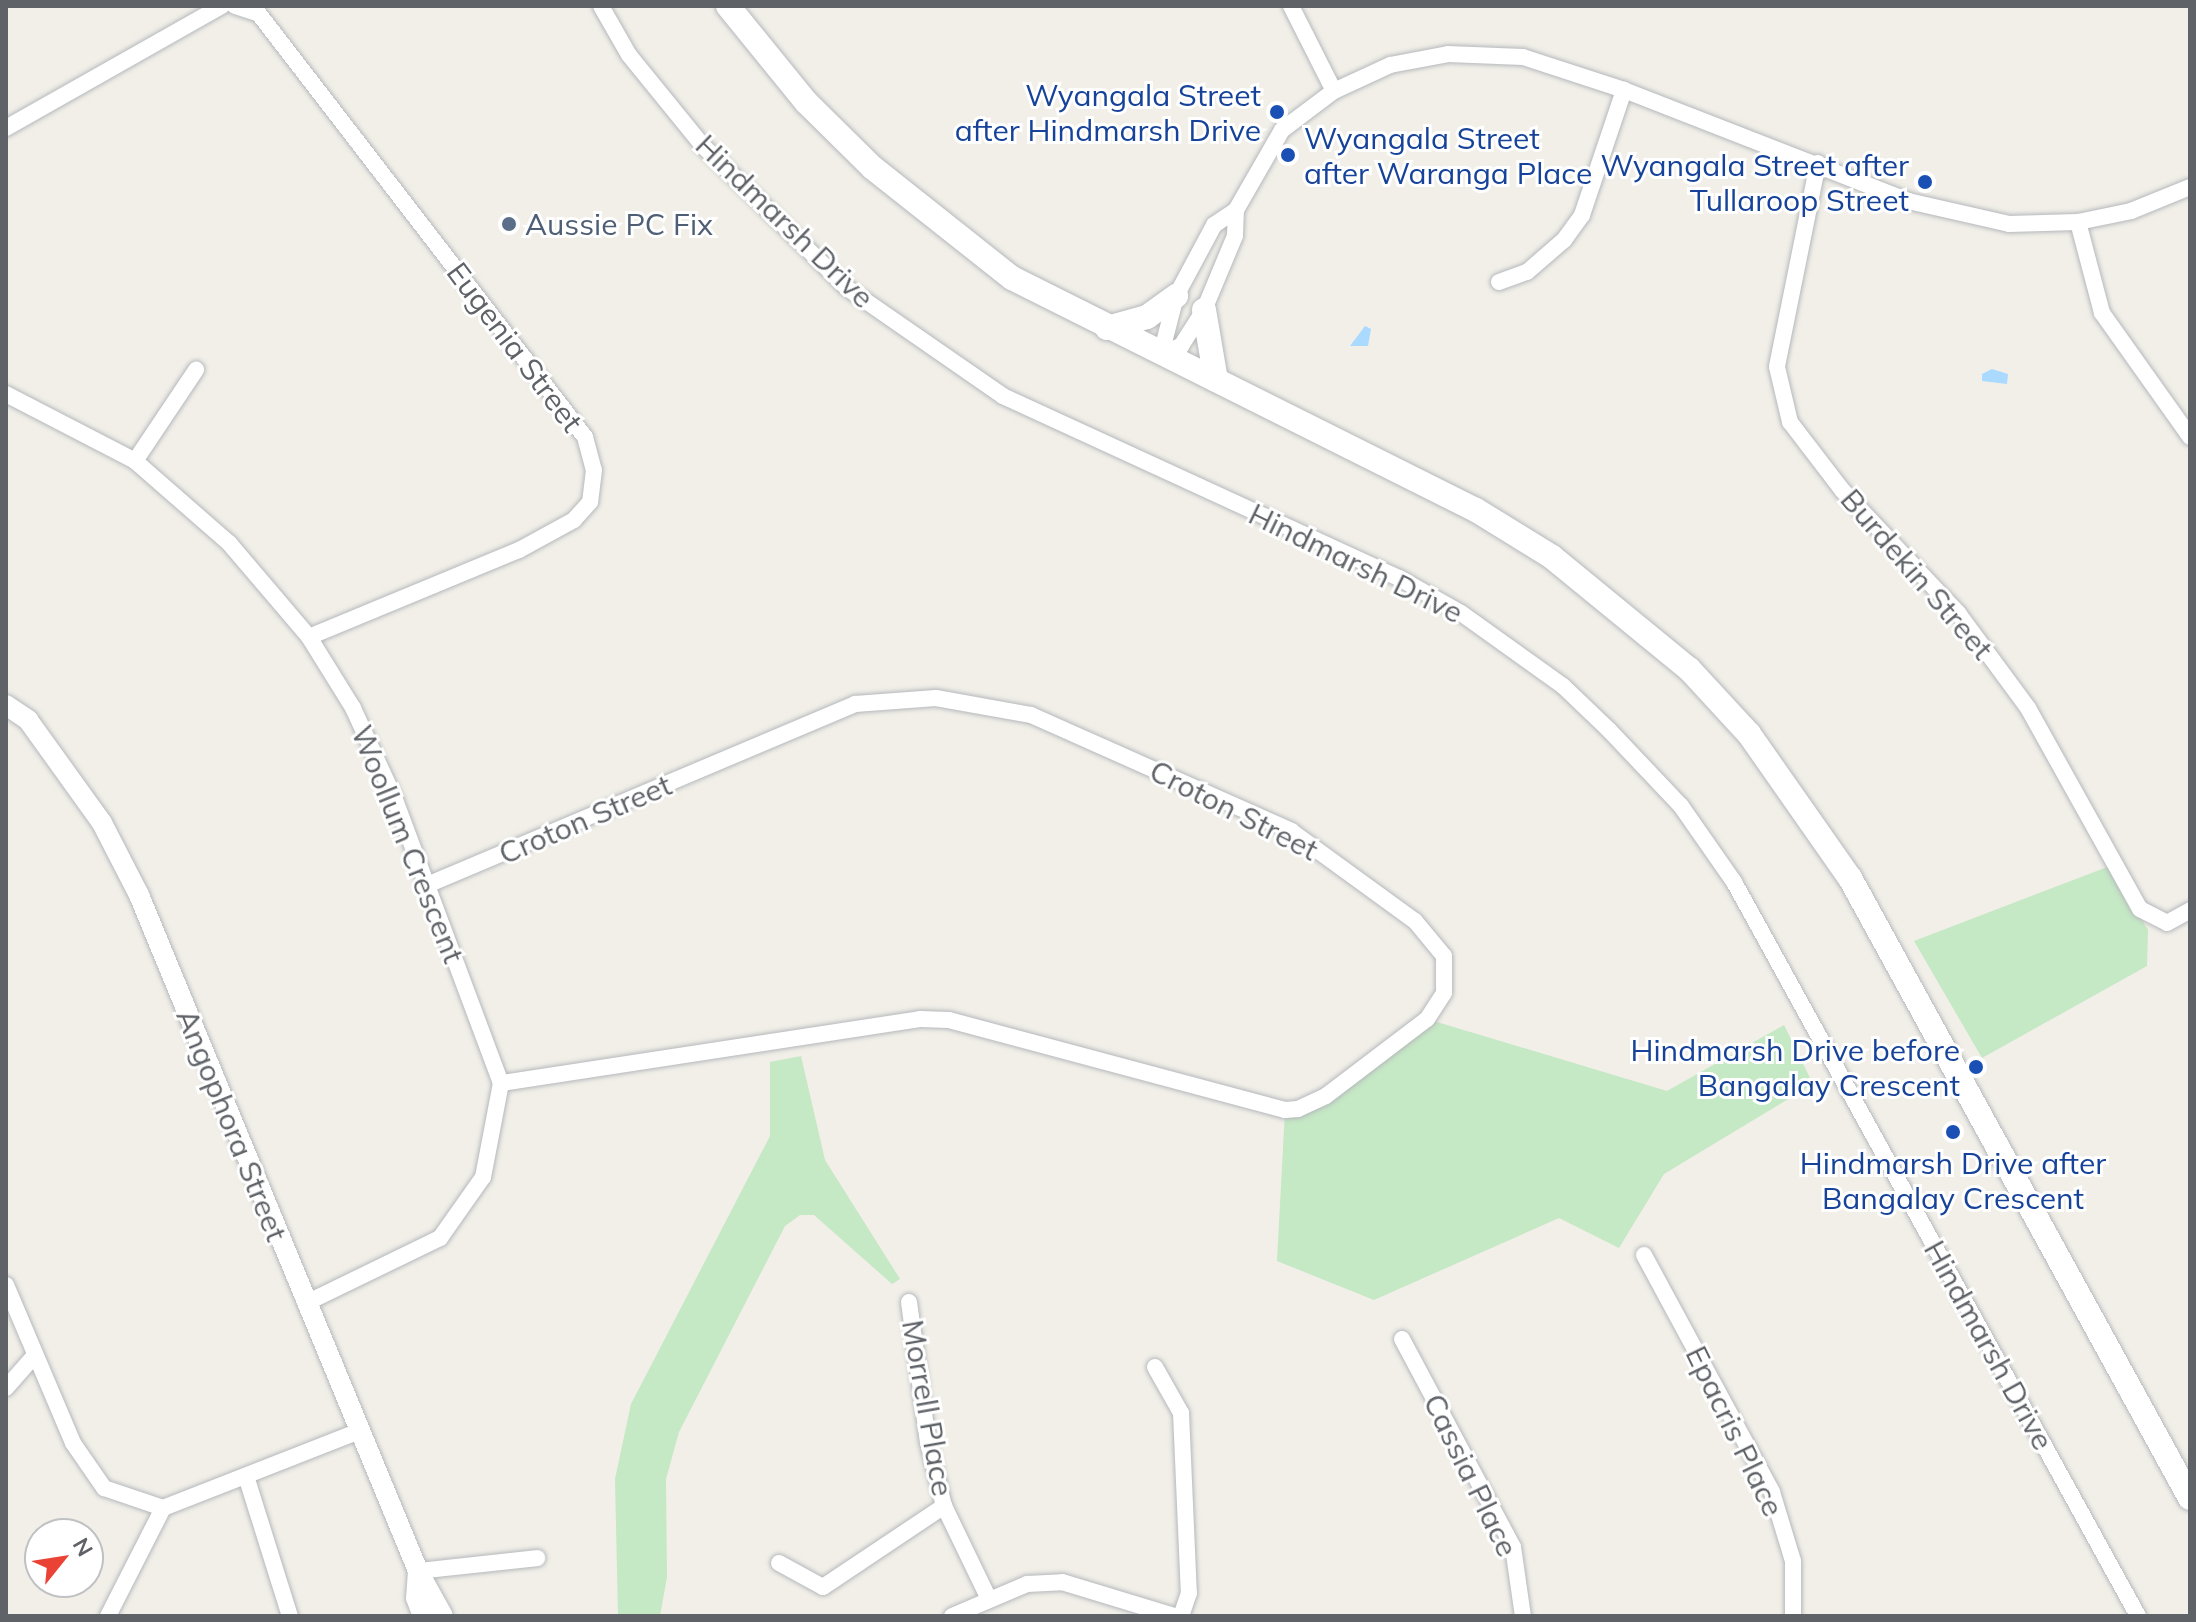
<!DOCTYPE html>
<html>
<head>
<meta charset="utf-8">
<style>
  body { margin:0 }
  #map { position:relative; width:2196px; height:1622px; overflow:hidden; background:#f1efe8; font-family:Mulish,sans-serif }
  div>[style] { position:absolute }
  .green>* { inset:0; background:#c5e8c5 }
  .water>* { inset:0; background:#aadaff }
  .roads { filter:drop-shadow(0 0 2px #b5b8bc) drop-shadow(0 0 2px #b5b8bc) }
  .minor>* { height:16px; margin:-8px; padding:0 8px; transform-origin:8px; border-radius:8px; background:#fff }
  .tertiary>* { height:20px; margin:-10px; padding:0 10px; transform-origin:10px; border-radius:10px; background:#fff }
  .secondary>* { height:24px; margin:-12px; padding:0 12px; transform-origin:12px; border-radius:12px; background:#fff }
  .dots>* { width:22px; height:22px; translate:-50% -50%; box-sizing:border-box; border:4px solid #fff; border-radius:50% }
  span { translate:-50% -50%; white-space:nowrap; text-align:center; line-height:1.15; -webkit-text-stroke:6px #fff; paint-order:stroke }
  .transit-label { font-size:30px; color:#164399 }
  .right { translate:-100% -50%; text-align:right }
  .left { translate:0 -50%; text-align:left }
  .street-label { font-size:30px; color:#5f6368 }
  .service-label { font-size:30px; color:#4e5e75 }
  .frame { position:absolute; inset:0; border:8px solid #5f6368; pointer-events:none }
  .north { position:absolute; left:24px; top:1518px; width:80px; height:80px; box-sizing:border-box; background:#fff; border:2px solid #bfc1c3; border-radius:50%; rotate:60deg; font-size:22px; font-weight:700; line-height:32px; text-align:center; color:#5f6368 }
  .north::after { content:''; display:block; margin:auto; width:28px; height:36px; background:#ea4335; clip-path:polygon(50% 0,100% 100%,50% 72%,0 100%) }
</style>
</head>
<body>
<div id="map">
  <div class="green">
    <i style="clip-path:polygon(2110px 866px,2148px 930px,2147px 966px,1982px 1058px,1914px 941px)"></i>
    <i style="clip-path:polygon(1427px 1019px,1667px 1091px,1784px 1025px,1813px 1084px,1664px 1174px,1619px 1248px,1559px 1218px,1374px 1300px,1277px 1261px,1285px 1110px,1298px 1109px)"></i>
    <i style="clip-path:polygon(801px 1056px,825px 1160px,900px 1279px,892px 1284px,814px 1215px,800px 1215px,785px 1226px,679px 1432px,666px 1479px,667px 1577px,660px 1616px,618px 1616px,615px 1479px,631px 1404px,770px 1136px,770px 1062px)"></i>
  </div>
  <div class="water">
    <i style="clip-path:polygon(1365px 326px,1371px 329px,1368px 346px,1350px 346px)"></i>
    <i style="clip-path:polygon(1992px 369px,2008px 374px,2007px 384px,1982px 381px,1982px 374px)"></i>
  </div>
  <div class="roads">
    <div class="minor">
      <i style="left:235px;top:6px;width:25px;rotate:18deg"></i>
      <i style="left:259px;top:14px;width:534px;rotate:52.38deg"></i>
      <i style="left:585px;top:437px;width:34px;rotate:75deg"></i>
      <i style="left:594px;top:470px;width:32px;rotate:97deg"></i>
      <i style="left:590px;top:502px;width:24px;rotate:132deg"></i>
      <i style="left:574px;top:520px;width:63px;rotate:151.4deg"></i>
      <i style="left:519px;top:550px;width:227px;rotate:157.5deg"></i>
      <i style="left:601px;top:6px;width:56px;rotate:60.3deg"></i>
      <i style="left:629px;top:55px;width:117px;rotate:50.9deg"></i>
      <i style="left:703px;top:146px;width:202px;rotate:44.6deg"></i>
      <i style="left:847px;top:288px;width:190px;rotate:34.7deg"></i>
      <i style="left:1003px;top:396px;width:436px;rotate:24.7deg"></i>
      <i style="left:1399px;top:578px;width:71px;rotate:29.4deg"></i>
      <i style="left:1461px;top:613px;width:125px;rotate:35.6deg"></i>
      <i style="left:1563px;top:686px;width:64px;rotate:43.7deg"></i>
      <i style="left:1609px;top:730px;width:105px;rotate:46.5deg"></i>
      <i style="left:1681px;top:806px;width:93px;rotate:55.1deg"></i>
      <i style="left:1734px;top:882px;width:838px;rotate:61.17deg"></i>
      <i style="left:1291px;top:6px;width:95px;rotate:63.2deg"></i>
      <i style="left:6px;top:128px;width:248px;rotate:-29.5deg"></i>
      <i style="left:1818px;top:163px;width:208px;rotate:101.4deg"></i>
      <i style="left:1777px;top:367px;width:57px;rotate:76.7deg"></i>
      <i style="left:1790px;top:422px;width:87px;rotate:52.5deg"></i>
      <i style="left:1843px;top:491px;width:168px;rotate:46.7deg"></i>
      <i style="left:1958px;top:613px;width:118px;rotate:53.6deg"></i>
      <i style="left:2028px;top:708px;width:230px;rotate:60.9deg"></i>
      <i style="left:2140px;top:909px;width:30px;rotate:27deg"></i>
      <i style="left:2167px;top:923px;width:26px;rotate:-29deg"></i>
      <i style="left:2078px;top:222px;width:94px;rotate:75.2deg"></i>
      <i style="left:2102px;top:313px;width:152px;rotate:54.6deg"></i>
      <i style="left:1499px;top:282px;width:30px;rotate:-20deg"></i>
      <i style="left:1527px;top:272px;width:49px;rotate:-40.9deg"></i>
      <i style="left:1564px;top:240px;width:31px;rotate:-54deg"></i>
      <i style="left:1582px;top:215px;width:132px;rotate:-71.4deg"></i>
      <i style="left:1161px;top:354px;width:60px;rotate:-75.5deg"></i>
      <i style="left:1176px;top:296px;width:81px;rotate:-61.8deg"></i>
      <i style="left:1214px;top:225px;width:27px;rotate:-34deg"></i>
      <i style="left:1236px;top:210px;width:92px;rotate:-60.1deg"></i>
      <i style="left:1282px;top:130px;width:65px;rotate:-36.9deg"></i>
      <i style="left:1334px;top:91px;width:62px;rotate:-24.9deg"></i>
      <i style="left:1390px;top:65px;width:59px;rotate:-10.7deg"></i>
      <i style="left:1448px;top:54px;width:75px;rotate:2.3deg"></i>
      <i style="left:1523px;top:57px;width:106px;rotate:18.1deg"></i>
      <i style="left:1624px;top:90px;width:305px;rotate:21.3deg"></i>
      <i style="left:1908px;top:201px;width:104px;rotate:12.8deg"></i>
      <i style="left:2009px;top:224px;width:69px;rotate:-1.7deg"></i>
      <i style="left:2078px;top:222px;width:54px;rotate:-11.7deg"></i>
      <i style="left:2131px;top:211px;width:64px;rotate:-22.1deg"></i>
      <i style="left:1161px;top:354px;width:22px;rotate:-22deg"></i>
      <i style="left:1181px;top:346px;width:43px;rotate:-57.4deg"></i>
      <i style="left:1204px;top:310px;width:80px;rotate:-67.3deg"></i>
      <i style="left:1235px;top:236px;width:26px;rotate:-88deg"></i>
      <i style="left:6px;top:394px;width:145px;rotate:27.4deg"></i>
      <i style="left:135px;top:461px;width:125px;rotate:41.1deg"></i>
      <i style="left:229px;top:543px;width:123px;rotate:49.6deg"></i>
      <i style="left:309px;top:637px;width:84px;rotate:58.2deg"></i>
      <i style="left:353px;top:708px;width:98px;rotate:65.3deg"></i>
      <i style="left:394px;top:797px;width:305px;rotate:69.5deg"></i>
      <i style="left:501px;top:1083px;width:96px;rotate:100.8deg"></i>
      <i style="left:483px;top:1177px;width:75px;rotate:125.2deg"></i>
      <i style="left:440px;top:1238px;width:149px;rotate:154.1deg"></i>
      <i style="left:135px;top:461px;width:110px;rotate:-56.2deg"></i>
      <i style="left:427px;top:885px;width:465px;rotate:-22.9deg"></i>
      <i style="left:855px;top:704px;width:81px;rotate:-4.2deg"></i>
      <i style="left:936px;top:698px;width:97px;rotate:10.1deg"></i>
      <i style="left:1031px;top:715px;width:285px;rotate:24deg"></i>
      <i style="left:1291px;top:831px;width:153px;rotate:36deg"></i>
      <i style="left:1415px;top:921px;width:45px;rotate:50.4deg"></i>
      <i style="left:1444px;top:956px;width:37px;rotate:90deg"></i>
      <i style="left:1444px;top:993px;width:31px;rotate:123deg"></i>
      <i style="left:1427px;top:1019px;width:127px;rotate:142.7deg"></i>
      <i style="left:1326px;top:1096px;width:31px;rotate:155deg"></i>
      <i style="left:1298px;top:1109px;width:13px;rotate:176deg"></i>
      <i style="left:1285px;top:1110px;width:348px;rotate:-165deg"></i>
      <i style="left:949px;top:1020px;width:29px;rotate:-178deg"></i>
      <i style="left:920px;top:1019px;width:424px;rotate:171.3deg"></i>
      <i style="left:1644px;top:1255px;width:269px;rotate:61.6deg"></i>
      <i style="left:1772px;top:1492px;width:72px;rotate:73.1deg"></i>
      <i style="left:1793px;top:1561px;width:55px;rotate:90deg"></i>
      <i style="left:6px;top:1285px;width:172px;rotate:67deg"></i>
      <i style="left:73px;top:1443px;width:55px;rotate:55.4deg"></i>
      <i style="left:104px;top:1488px;width:62px;rotate:18.7deg"></i>
      <i style="left:163px;top:1508px;width:211px;rotate:-21.4deg"></i>
      <i style="left:909px;top:1302px;width:141px;rotate:82.3deg"></i>
      <i style="left:928px;top:1442px;width:66px;rotate:76deg"></i>
      <i style="left:944px;top:1506px;width:103px;rotate:64.2deg"></i>
      <i style="left:1402px;top:1339px;width:236px;rotate:61.9deg"></i>
      <i style="left:1513px;top:1547px;width:70px;rotate:81.8deg"></i>
      <i style="left:1155px;top:1367px;width:53px;rotate:60.5deg"></i>
      <i style="left:1181px;top:1413px;width:180px;rotate:87.5deg"></i>
      <i style="left:1189px;top:1593px;width:24px;rotate:109deg"></i>
      <i style="left:6px;top:1388px;width:44px;rotate:-48.7deg"></i>
      <i style="left:246px;top:1476px;width:147px;rotate:72.6deg"></i>
      <i style="left:779px;top:1563px;width:50px;rotate:28.6deg"></i>
      <i style="left:823px;top:1587px;width:146px;rotate:-33.8deg"></i>
      <i style="left:418px;top:1571px;width:120px;rotate:-6.2deg"></i>
      <i style="left:108px;top:1616px;width:121px;rotate:-63deg"></i>
      <i style="left:952px;top:1616px;width:82px;rotate:-23.1deg"></i>
      <i style="left:1027px;top:1584px;width:35px;rotate:-3deg"></i>
      <i style="left:1062px;top:1582px;width:117px;rotate:16.9deg"></i>
    </div>
    <div class="tertiary">
      <i style="left:6px;top:705px;width:27px;rotate:34deg"></i>
      <i style="left:28px;top:720px;width:127px;rotate:54.3deg"></i>
      <i style="left:102px;top:823px;width:81px;rotate:62.8deg"></i>
      <i style="left:139px;top:895px;width:731px;rotate:67.57deg"></i>
      <i style="left:418px;top:1571px;width:51px;rotate:60.9deg"></i>
      <i style="left:418px;top:1571px;width:27px;rotate:94deg"></i>
      <i style="left:416px;top:1598px;width:19px;rotate:69deg"></i>
    </div>
    <div class="secondary">
      <i style="left:728px;top:6px;width:124px;rotate:50.9deg"></i>
      <i style="left:806px;top:102px;width:94px;rotate:44.6deg"></i>
      <i style="left:873px;top:168px;width:177px;rotate:38.4deg"></i>
      <i style="left:1012px;top:278px;width:519px;rotate:26.57deg"></i>
      <i style="left:1476px;top:510px;width:89px;rotate:31.7deg"></i>
      <i style="left:1552px;top:557px;width:177px;rotate:39.3deg"></i>
      <i style="left:1689px;top:669px;width:88px;rotate:47.3deg"></i>
      <i style="left:1749px;top:734px;width:176px;rotate:55deg"></i>
      <i style="left:1850px;top:878px;width:707px;rotate:61.26deg"></i>
      <i style="left:1204px;top:310px;width:71px;rotate:80.3deg"></i>
      <i style="left:1107px;top:328px;width:41px;rotate:-15.4deg"></i>
      <i style="left:1147px;top:317px;width:36px;rotate:-36deg"></i>
    </div>
  </div>
  <div class="dots">
    <i style="left:1277px;top:112px;background:#1a4fb4"></i>
    <i style="left:1288px;top:155px;background:#1a4fb4"></i>
    <i style="left:1925px;top:182px;background:#1a4fb4"></i>
    <i style="left:509px;top:224px;background:#5c6f8a"></i>
    <i style="left:1976px;top:1067px;background:#1a4fb4"></i>
    <i style="left:1953px;top:1132px;background:#1a4fb4"></i>
  </div>
  <div class="transit-label">
    <span class="right" style="left:1261px;top:112px">Wyangala Street<br>after Hindmarsh Drive</span>
    <span class="left" style="left:1304px;top:155px">Wyangala Street<br>after Waranga Place</span>
    <span class="right" style="left:1909px;top:182px">Wyangala Street after<br>Tullaroop Street</span>
    <span class="right" style="left:1960px;top:1067px">Hindmarsh Drive before<br>Bangalay Crescent</span>
    <span style="left:1953px;top:1180px">Hindmarsh Drive after<br>Bangalay Crescent</span>
  </div>
  <div class="street-label">
    <span style="left:785px;top:221px;rotate:44deg">Hindmarsh Drive</span>
    <span style="left:515px;top:347px;rotate:53deg">Eugenia Street</span>
    <span style="left:1356px;top:563px;rotate:26deg">Hindmarsh Drive</span>
    <span style="left:1917px;top:574px;rotate:49deg">Burdekin Street</span>
    <span style="left:1234px;top:810px;rotate:27deg">Croton Street</span>
    <span style="left:585px;top:819px;rotate:-23deg">Croton Street</span>
    <span style="left:408px;top:844px;rotate:68deg">Woollum Crescent</span>
    <span style="left:232px;top:1125px;rotate:68deg">Angophora Street</span>
    <span style="left:1989px;top:1345px;rotate:61deg">Hindmarsh Drive</span>
    <span style="left:928px;top:1408px;rotate:80deg">Morrell Place</span>
    <span style="left:1735px;top:1431px;rotate:64deg">Epacris Place</span>
    <span style="left:1471px;top:1475px;rotate:64deg">Cassia Place</span>
  </div>
  <div class="service-label">
    <span class="left" style="left:525px;top:224px">Aussie PC Fix</span>
  </div>
  <div class="frame"></div>
  <div class="north">N</div>
</div>
</body>
</html>
